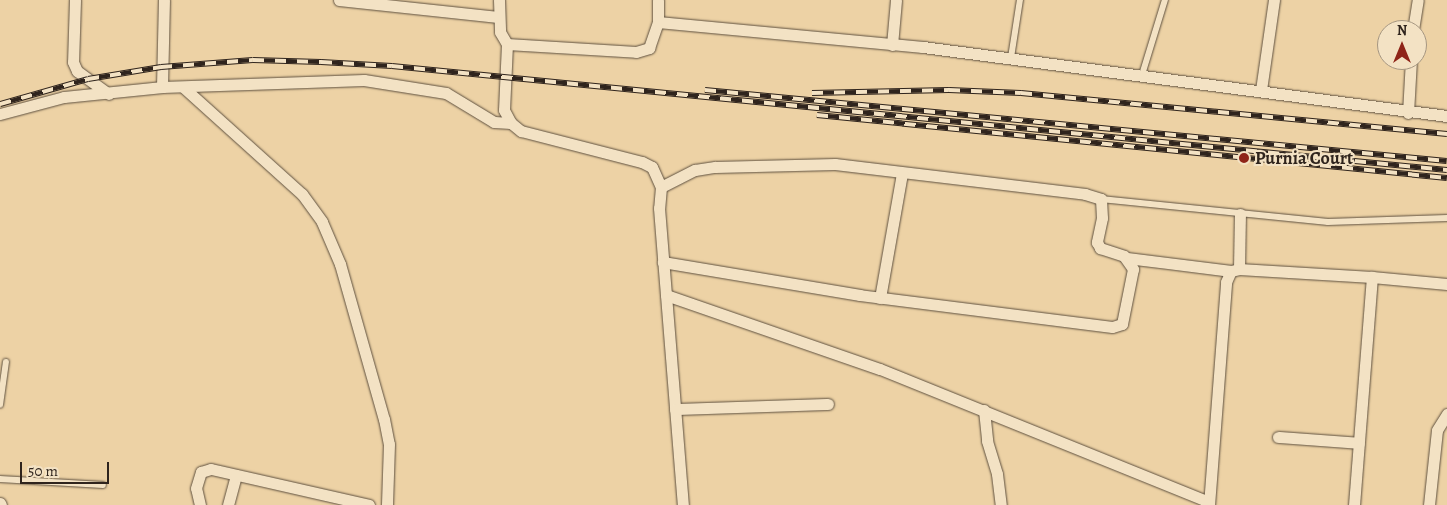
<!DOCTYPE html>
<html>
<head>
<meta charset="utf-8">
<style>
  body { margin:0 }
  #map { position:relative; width:1447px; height:505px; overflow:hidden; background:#edd2a5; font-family:Alegreya,serif }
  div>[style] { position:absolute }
  .roads { filter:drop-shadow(0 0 1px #5e503f) drop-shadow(0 0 1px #5e503f) }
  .service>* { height:5.5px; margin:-2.75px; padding:0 2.75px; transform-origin:2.75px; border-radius:2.75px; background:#f3e2c4 }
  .minor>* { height:11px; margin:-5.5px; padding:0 5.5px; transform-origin:5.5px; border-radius:5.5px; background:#f3e2c4 }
  .rail>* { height:5.5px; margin-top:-2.75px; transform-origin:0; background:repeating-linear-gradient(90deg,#f3e2c4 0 11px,#2f241d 0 22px); box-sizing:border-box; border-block:1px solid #2f241d }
  .dots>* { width:14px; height:14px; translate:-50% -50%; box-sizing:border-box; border:2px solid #f3e2c4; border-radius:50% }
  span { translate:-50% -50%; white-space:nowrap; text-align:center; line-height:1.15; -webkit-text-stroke:4px #f3e2c4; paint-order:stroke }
  .poi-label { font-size:18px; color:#2f241d; font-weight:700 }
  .left { translate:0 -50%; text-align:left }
  .north { position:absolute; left:1377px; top:20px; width:50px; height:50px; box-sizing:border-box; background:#f3e2c4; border:1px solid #a59681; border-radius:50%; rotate:0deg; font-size:14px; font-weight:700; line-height:20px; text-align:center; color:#2f241d }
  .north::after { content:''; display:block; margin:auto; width:18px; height:22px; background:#8f2418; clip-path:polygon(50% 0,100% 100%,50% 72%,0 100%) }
  .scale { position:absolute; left:20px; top:462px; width:89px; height:22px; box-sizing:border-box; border:2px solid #2f241d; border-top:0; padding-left:6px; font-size:15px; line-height:18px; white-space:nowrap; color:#2f241d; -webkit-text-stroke:4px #f3e2c4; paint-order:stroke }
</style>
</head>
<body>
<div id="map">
  <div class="roads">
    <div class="service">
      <i style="left:1011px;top:58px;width:59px;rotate:-81.2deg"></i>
      <i style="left:1142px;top:75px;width:78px;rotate:-73deg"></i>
      <i style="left:1101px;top:199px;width:228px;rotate:5.8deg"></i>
      <i style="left:1328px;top:222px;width:119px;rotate:-1.9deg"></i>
      <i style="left:0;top:405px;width:43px;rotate:-82.1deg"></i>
      <i style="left:0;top:479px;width:103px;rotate:3.3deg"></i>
    </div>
    <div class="minor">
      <i style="left:75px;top:0;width:62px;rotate:91.8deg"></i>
      <i style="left:73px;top:62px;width:10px;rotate:66deg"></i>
      <i style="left:77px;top:71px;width:39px;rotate:36deg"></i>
      <i style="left:339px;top:0;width:160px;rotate:6.1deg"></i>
      <i style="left:499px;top:0;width:32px;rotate:88deg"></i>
      <i style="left:500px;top:32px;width:14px;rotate:60deg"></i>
      <i style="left:507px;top:44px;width:66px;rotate:92.6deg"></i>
      <i style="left:504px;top:110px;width:15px;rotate:62deg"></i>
      <i style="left:511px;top:123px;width:13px;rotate:39deg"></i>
      <i style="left:521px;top:131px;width:125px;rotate:14.4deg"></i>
      <i style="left:642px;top:162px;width:11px;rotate:27deg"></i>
      <i style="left:652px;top:167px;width:22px;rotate:66deg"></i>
      <i style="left:661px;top:187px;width:21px;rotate:95deg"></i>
      <i style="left:659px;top:208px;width:298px;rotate:85.4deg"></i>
      <i style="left:658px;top:22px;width:266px;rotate:5.4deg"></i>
      <i style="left:923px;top:47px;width:529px;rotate:7.5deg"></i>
      <i style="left:1413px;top:30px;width:30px;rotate:-81deg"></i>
      <i style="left:507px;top:44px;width:129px;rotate:3.5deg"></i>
      <i style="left:636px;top:52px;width:14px;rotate:-17deg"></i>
      <i style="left:649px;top:48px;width:28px;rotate:-71deg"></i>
      <i style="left:658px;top:22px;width:22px;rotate:-90deg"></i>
      <i style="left:892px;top:45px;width:45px;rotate:-84.9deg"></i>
      <i style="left:162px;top:87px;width:87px;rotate:-88.7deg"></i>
      <i style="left:183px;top:87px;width:160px;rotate:42deg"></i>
      <i style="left:302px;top:194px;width:34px;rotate:54deg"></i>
      <i style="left:322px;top:222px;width:46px;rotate:66.8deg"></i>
      <i style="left:340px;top:264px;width:161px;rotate:74.2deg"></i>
      <i style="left:384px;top:419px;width:25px;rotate:79deg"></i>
      <i style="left:389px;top:444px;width:61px;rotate:91.9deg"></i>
      <i style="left:1261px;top:90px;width:91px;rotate:-81.8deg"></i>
      <i style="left:1408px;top:113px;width:53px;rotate:-86.8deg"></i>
      <i style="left:0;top:114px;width:66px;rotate:-14.9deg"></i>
      <i style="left:64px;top:97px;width:99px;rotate:-5.8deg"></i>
      <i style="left:162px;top:87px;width:202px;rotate:-2deg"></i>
      <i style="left:364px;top:80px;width:83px;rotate:9deg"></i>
      <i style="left:446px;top:93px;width:56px;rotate:31.1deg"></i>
      <i style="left:494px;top:122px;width:17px;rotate:3deg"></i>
      <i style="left:661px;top:187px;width:38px;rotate:-27deg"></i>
      <i style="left:695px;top:170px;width:20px;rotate:-9deg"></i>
      <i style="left:715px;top:167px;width:120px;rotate:-1.4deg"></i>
      <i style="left:835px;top:164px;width:252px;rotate:6.8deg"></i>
      <i style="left:1085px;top:194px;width:17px;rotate:17deg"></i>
      <i style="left:1101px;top:199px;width:19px;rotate:87deg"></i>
      <i style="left:1102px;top:218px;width:25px;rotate:102deg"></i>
      <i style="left:1097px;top:242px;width:7px;rotate:63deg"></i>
      <i style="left:1100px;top:248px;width:25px;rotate:18deg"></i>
      <i style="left:1124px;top:256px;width:16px;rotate:55deg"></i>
      <i style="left:1133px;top:269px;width:56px;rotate:101.3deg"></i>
      <i style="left:1122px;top:324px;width:10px;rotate:163deg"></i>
      <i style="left:1112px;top:327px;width:254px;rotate:-172.8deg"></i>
      <i style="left:860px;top:295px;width:200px;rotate:-170.5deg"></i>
      <i style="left:1127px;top:258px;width:105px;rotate:7.1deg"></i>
      <i style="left:1239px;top:269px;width:55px;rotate:-89deg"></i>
      <i style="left:666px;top:295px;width:226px;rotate:19.1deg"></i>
      <i style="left:880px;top:369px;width:355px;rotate:22deg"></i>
      <i style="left:880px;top:298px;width:127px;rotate:-80deg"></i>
      <i style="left:675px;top:409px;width:153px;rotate:-1.9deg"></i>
      <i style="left:984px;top:410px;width:31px;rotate:84deg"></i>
      <i style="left:987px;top:441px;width:34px;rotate:73deg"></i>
      <i style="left:997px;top:474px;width:31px;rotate:83deg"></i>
      <i style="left:1278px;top:437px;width:81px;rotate:4.2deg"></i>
      <i style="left:0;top:503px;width:2px;rotate:63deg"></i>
      <i style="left:200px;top:505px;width:17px;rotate:-103deg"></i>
      <i style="left:196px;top:488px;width:17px;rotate:-73deg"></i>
      <i style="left:201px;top:472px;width:10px;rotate:-17deg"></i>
      <i style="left:211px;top:469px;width:162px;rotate:12.8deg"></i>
      <i style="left:228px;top:505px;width:31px;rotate:-75deg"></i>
      <i style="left:1209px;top:505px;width:224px;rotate:-85.6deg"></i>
      <i style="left:1226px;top:282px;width:12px;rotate:-66deg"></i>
      <i style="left:1231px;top:271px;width:8px;rotate:-14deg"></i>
      <i style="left:1239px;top:269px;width:133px;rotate:3.4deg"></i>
      <i style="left:1372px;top:277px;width:75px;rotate:5.3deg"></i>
      <i style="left:1354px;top:505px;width:229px;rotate:-85.5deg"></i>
      <i style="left:1429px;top:505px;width:75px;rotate:-83.9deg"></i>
      <i style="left:1437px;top:430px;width:19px;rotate:-58deg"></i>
    </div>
  </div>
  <div class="rail">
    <i style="left:705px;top:90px;width:745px;rotate:5.47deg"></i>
    <i style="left:812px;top:93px;width:137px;rotate:-1.3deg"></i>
    <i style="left:949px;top:90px;width:72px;rotate:2.4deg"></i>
    <i style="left:1021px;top:93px;width:428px;rotate:5.5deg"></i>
    <i style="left:0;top:104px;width:91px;rotate:-15.9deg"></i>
    <i style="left:88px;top:79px;width:74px;rotate:-9.3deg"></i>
    <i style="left:161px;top:67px;width:92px;rotate:-4.4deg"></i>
    <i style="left:253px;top:60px;width:68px;rotate:1.7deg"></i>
    <i style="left:321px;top:62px;width:71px;rotate:3.2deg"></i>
    <i style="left:392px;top:66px;width:1060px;rotate:5.63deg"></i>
    <i style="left:817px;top:115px;width:633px;rotate:5.71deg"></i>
  </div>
  <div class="dots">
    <i style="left:1244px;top:158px;background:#8f2418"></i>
  </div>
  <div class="poi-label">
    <span class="left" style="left:1255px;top:158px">Purnia Court</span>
  </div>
  <div class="north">N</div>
  <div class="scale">50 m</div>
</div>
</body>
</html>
